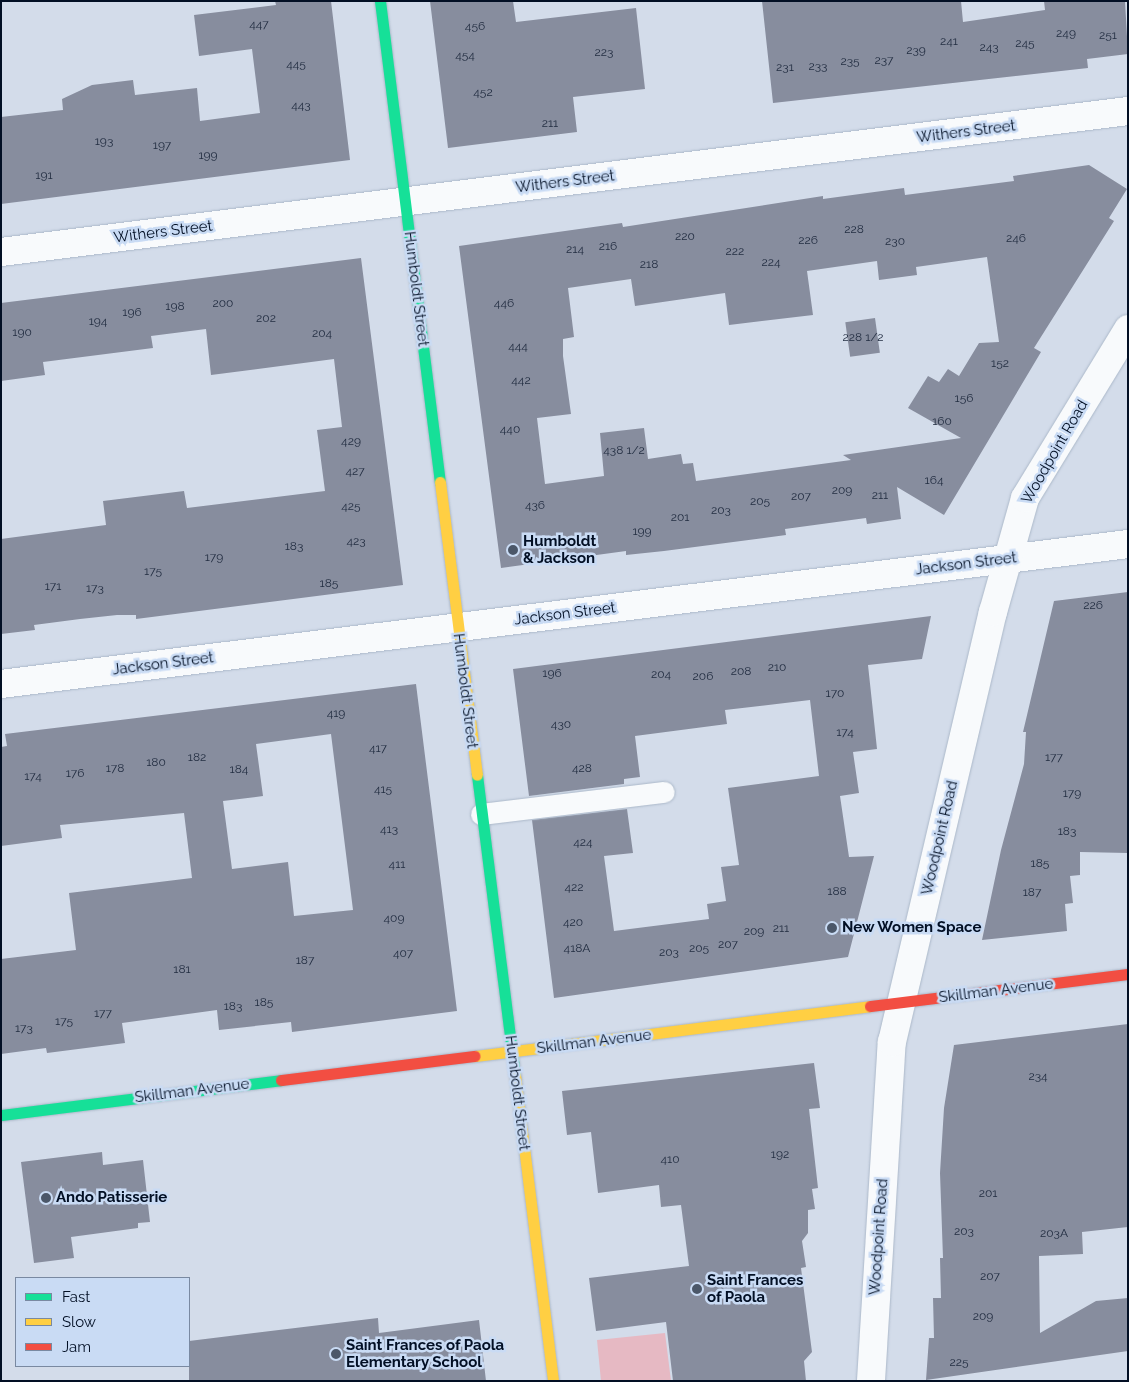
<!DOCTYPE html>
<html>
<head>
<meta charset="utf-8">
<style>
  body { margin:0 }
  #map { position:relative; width:1129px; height:1382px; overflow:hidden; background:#d3dcea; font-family:Raleway,sans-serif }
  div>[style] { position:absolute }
  .green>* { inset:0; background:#e6b9c3 }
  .building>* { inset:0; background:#878d9e; transform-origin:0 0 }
  .roads { filter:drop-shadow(0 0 1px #abb8c9) drop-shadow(0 0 1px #abb8c9) }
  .lane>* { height:21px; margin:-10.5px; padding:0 10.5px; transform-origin:10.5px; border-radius:10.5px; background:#f8fafc }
  .street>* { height:28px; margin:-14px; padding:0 14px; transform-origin:14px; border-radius:14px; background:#f8fafc }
  .fast>* { height:11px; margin:-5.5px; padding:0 5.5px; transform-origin:5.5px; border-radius:5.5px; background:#16e098 }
  .slow>* { height:11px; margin:-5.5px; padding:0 5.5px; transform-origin:5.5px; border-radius:5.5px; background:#ffcf43 }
  .jam>* { height:11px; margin:-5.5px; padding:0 5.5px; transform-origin:5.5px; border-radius:5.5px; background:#f24e42 }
  .dots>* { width:14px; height:14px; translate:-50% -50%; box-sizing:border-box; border:2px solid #c9dbf4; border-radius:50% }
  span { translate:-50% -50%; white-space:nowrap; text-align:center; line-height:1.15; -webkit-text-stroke:5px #c9dbf4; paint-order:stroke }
  .number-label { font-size:12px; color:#232e42 }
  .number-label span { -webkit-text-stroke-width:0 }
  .street-label { font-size:15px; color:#020f24 }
  .poi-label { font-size:15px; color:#020f24; font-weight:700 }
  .left { translate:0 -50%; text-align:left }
  .frame { position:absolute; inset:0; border:2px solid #020f24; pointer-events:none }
  .legend { position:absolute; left:15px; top:1277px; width:175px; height:90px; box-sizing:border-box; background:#c9dbf4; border:1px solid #7989a1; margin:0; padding:6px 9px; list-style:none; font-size:15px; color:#020f24 }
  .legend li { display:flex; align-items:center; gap:10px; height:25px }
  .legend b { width:25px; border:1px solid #7989a1 }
</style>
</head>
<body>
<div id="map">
  <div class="green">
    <i style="clip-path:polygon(665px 1333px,671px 1381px,601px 1381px,597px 1340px)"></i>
  </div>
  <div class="building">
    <i style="clip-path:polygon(275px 1px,331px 1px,350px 160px,1px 204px,1px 117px,63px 110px,62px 99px,92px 85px,133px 80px,135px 95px,197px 88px,200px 121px,260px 113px,252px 49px,199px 56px,194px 15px,276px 5px)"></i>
    <i style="clip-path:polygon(430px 1px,513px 1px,516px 22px,636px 8px,645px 89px,573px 97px,577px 132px,448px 148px)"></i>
    <i style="clip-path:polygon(762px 1px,961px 1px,963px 22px,1045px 10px,1044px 1px,1125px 1px,1128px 54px,1087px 59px,1088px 68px,773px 103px)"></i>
    <i style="clip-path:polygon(evenodd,1089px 165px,1127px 189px,1109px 218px,1114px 221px,1034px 348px,1041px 352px,944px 515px,897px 487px,901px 519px,867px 524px,866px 518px,785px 529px,786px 535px,664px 551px,626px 555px,626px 551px,501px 568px,459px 246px,622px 223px,623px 227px,823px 196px,823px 199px,904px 188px,905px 195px,1014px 181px,1013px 176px,1089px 165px,987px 257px,999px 342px,979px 343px,959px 376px,948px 369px,939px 382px,928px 376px,908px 408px,961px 438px,843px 455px,851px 460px,696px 481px,693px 463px,683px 464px,681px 454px,648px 459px,644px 428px,600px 433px,604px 476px,545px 484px,537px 418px,571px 414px,563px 356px,563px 339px,574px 337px,568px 288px,631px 279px,635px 306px,725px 293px,729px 325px,813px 315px,807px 271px,877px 261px,879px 280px,917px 275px,916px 267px,987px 257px)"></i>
    <i style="clip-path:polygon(361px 258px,403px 585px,136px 619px,136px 615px,117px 615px,80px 619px,34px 625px,35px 630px,1px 634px,1px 539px,106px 525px,103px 501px,184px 491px,187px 508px,325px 491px,317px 430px,342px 427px,334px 359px,211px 375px,206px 329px,151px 336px,153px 348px,43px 362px,45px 375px,1px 381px,1px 303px)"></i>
    <i style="left:875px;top:318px;width:35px;height:30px;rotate:82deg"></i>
    <i style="clip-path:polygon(1128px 592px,1128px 853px,1080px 852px,1080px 875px,1070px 876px,1073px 903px,1065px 904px,1067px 931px,982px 940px,1001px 850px,1024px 764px,1026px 732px,1023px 732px,1054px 601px)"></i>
    <i style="clip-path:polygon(931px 616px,922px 659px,868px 665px,877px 749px,853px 752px,859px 793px,840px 796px,849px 857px,874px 856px,848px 957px,554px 998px,532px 820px,627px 809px,633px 853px,604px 856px,614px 931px,709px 919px,707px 904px,726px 901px,721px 867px,739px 865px,728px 788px,819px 776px,810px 700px,725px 710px,727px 724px,635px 736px,640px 777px,624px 779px,624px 784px,529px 796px,513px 669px)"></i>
    <i style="clip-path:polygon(evenodd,416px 684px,457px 1011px,292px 1032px,291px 1022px,219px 1030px,217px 1010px,122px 1023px,125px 1043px,47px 1053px,46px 1048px,1px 1054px,1px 959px,76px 950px,69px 893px,192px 878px,184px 813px,60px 825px,62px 838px,1px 846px,1px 747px,7px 746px,5px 734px,416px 684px,331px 734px,353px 910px,294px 916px,288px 862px,232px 869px,223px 801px,263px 796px,256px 744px,331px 734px)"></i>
    <i style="clip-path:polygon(1128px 1024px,1128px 1227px,1082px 1232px,1083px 1254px,1039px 1256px,1040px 1333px,1096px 1301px,1128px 1298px,1128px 1351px,926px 1380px,929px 1338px,934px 1338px,933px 1298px,941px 1298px,940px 1258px,943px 1258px,940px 1173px,944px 1108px,954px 1045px)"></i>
    <i style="clip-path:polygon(814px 1063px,820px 1108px,809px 1109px,818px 1188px,812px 1189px,815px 1209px,808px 1210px,808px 1233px,802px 1241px,806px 1267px,801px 1268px,812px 1352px,804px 1361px,806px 1381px,673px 1381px,666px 1322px,596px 1331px,589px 1278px,689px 1266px,681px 1205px,661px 1207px,659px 1185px,598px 1193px,591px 1132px,567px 1135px,562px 1091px)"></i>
    <i style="clip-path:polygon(102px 1152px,103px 1165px,143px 1160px,150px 1222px,138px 1223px,138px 1228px,71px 1237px,74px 1258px,34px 1263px,21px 1162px)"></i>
    <i style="clip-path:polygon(378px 1318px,379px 1333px,479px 1320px,486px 1381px,189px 1381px,189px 1341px)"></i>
  </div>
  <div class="roads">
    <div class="lane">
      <i style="left:481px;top:814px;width:184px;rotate:-6.9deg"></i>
    </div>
    <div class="street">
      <i style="left:1px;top:252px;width:1136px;rotate:-7.13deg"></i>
      <i style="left:1px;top:684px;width:1136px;rotate:-7.08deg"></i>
      <i style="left:871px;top:1381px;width:340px;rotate:-86.5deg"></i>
      <i style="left:892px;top:1042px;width:442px;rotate:-76.8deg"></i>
      <i style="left:993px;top:612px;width:118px;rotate:-74.3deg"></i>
      <i style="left:1025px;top:498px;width:198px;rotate:-58.6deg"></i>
    </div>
    <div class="fast">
      <i style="left:380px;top:1px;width:485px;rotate:82.9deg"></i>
      <i style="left:477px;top:775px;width:302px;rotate:82.8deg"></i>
      <i style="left:1px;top:1115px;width:282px;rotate:-7.1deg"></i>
    </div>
    <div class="slow">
      <i style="left:440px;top:482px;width:295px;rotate:82.8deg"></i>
      <i style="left:475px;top:1056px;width:398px;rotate:-7.2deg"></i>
      <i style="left:515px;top:1075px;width:308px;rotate:82.9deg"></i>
    </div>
    <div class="jam">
      <i style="left:870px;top:1006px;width:260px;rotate:-7.1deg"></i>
      <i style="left:281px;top:1080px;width:195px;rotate:-7.1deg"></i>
    </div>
  </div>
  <div class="dots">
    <i style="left:513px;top:550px;background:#4b5769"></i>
    <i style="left:832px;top:928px;background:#4b5769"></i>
    <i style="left:46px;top:1198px;background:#4b5769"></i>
    <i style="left:697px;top:1289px;background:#4b5769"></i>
    <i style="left:336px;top:1354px;background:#4b5769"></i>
  </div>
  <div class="number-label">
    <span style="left:259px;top:25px">447</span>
    <span style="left:475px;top:27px">456</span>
    <span style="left:1066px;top:34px">249</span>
    <span style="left:1108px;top:36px">251</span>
    <span style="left:949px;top:42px">241</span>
    <span style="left:1025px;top:44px">245</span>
    <span style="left:989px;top:48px">243</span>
    <span style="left:916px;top:51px">239</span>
    <span style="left:604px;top:53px">223</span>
    <span style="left:465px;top:56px">454</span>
    <span style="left:884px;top:61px">237</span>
    <span style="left:850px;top:62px">235</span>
    <span style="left:296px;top:65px">445</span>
    <span style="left:818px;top:67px">233</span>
    <span style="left:785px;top:68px">231</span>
    <span style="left:483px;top:93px">452</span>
    <span style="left:301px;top:106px">443</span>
    <span style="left:550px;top:124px">211</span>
    <span style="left:104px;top:142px">193</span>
    <span style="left:162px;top:146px">197</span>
    <span style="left:208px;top:156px">199</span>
    <span style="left:44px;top:176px">191</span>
    <span style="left:854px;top:230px">228</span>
    <span style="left:685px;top:237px">220</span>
    <span style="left:1016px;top:239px">246</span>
    <span style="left:808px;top:241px">226</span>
    <span style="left:895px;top:242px">230</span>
    <span style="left:608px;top:247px">216</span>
    <span style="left:575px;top:250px">214</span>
    <span style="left:735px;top:252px">222</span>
    <span style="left:771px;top:263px">224</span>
    <span style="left:649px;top:265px">218</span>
    <span style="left:223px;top:304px">200</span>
    <span style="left:504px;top:304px">446</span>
    <span style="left:175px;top:307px">198</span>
    <span style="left:132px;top:313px">196</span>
    <span style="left:266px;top:319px">202</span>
    <span style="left:98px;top:322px">194</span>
    <span style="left:22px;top:333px">190</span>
    <span style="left:322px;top:334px">204</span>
    <span style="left:863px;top:338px">228 1/2</span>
    <span style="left:518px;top:347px">444</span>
    <span style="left:1000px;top:364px">152</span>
    <span style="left:521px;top:381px">442</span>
    <span style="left:964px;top:399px">156</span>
    <span style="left:942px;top:422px">160</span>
    <span style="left:510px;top:430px">440</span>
    <span style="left:351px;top:442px">429</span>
    <span style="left:624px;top:451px">438 1/2</span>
    <span style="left:355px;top:472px">427</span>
    <span style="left:934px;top:481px">164</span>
    <span style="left:842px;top:491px">209</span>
    <span style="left:880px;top:496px">211</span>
    <span style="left:801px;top:497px">207</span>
    <span style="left:760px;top:502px">205</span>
    <span style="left:535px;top:506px">436</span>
    <span style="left:351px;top:507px">425</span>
    <span style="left:721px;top:511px">203</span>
    <span style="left:680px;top:518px">201</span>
    <span style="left:642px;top:532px">199</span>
    <span style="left:356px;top:542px">423</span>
    <span style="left:294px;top:547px">183</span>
    <span style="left:214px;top:558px">179</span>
    <span style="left:153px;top:572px">175</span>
    <span style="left:329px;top:584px">185</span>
    <span style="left:53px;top:587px">171</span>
    <span style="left:95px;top:589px">173</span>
    <span style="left:1093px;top:606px">226</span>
    <span style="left:777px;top:668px">210</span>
    <span style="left:741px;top:672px">208</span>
    <span style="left:552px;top:674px">196</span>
    <span style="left:661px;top:675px">204</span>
    <span style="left:703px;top:677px">206</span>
    <span style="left:835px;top:694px">170</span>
    <span style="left:336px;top:714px">419</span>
    <span style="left:561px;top:725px">430</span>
    <span style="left:845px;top:733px">174</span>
    <span style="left:378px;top:749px">417</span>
    <span style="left:197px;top:758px">182</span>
    <span style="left:1054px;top:758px">177</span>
    <span style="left:156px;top:763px">180</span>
    <span style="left:115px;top:769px">178</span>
    <span style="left:582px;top:769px">428</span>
    <span style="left:239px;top:770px">184</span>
    <span style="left:75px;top:774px">176</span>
    <span style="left:33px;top:777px">174</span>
    <span style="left:383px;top:790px">415</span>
    <span style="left:1072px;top:794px">179</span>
    <span style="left:389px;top:830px">413</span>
    <span style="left:1067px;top:832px">183</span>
    <span style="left:583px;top:843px">424</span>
    <span style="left:1040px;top:864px">185</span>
    <span style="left:397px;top:865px">411</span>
    <span style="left:574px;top:888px">422</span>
    <span style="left:837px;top:892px">188</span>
    <span style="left:1032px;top:893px">187</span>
    <span style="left:394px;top:919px">409</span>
    <span style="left:573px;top:923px">420</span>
    <span style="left:781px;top:929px">211</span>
    <span style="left:754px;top:932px">209</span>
    <span style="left:728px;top:945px">207</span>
    <span style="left:577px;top:949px">418A</span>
    <span style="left:699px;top:949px">205</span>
    <span style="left:669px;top:953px">203</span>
    <span style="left:403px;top:954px">407</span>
    <span style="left:305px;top:961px">187</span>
    <span style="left:182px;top:970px">181</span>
    <span style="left:264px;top:1003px">185</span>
    <span style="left:233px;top:1007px">183</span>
    <span style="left:103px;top:1014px">177</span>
    <span style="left:64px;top:1022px">175</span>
    <span style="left:24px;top:1029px">173</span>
    <span style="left:1038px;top:1077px">234</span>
    <span style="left:780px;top:1155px">192</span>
    <span style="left:670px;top:1160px">410</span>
    <span style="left:988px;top:1194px">201</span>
    <span style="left:964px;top:1232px">203</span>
    <span style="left:1054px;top:1234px">203A</span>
    <span style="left:990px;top:1277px">207</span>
    <span style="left:983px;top:1317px">209</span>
    <span style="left:959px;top:1363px">225</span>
  </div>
  <div class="street-label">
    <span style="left:966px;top:132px;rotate:-7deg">Withers Street</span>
    <span style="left:565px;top:182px;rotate:-7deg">Withers Street</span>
    <span style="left:163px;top:232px;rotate:-7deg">Withers Street</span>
    <span style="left:416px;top:289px;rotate:83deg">Humboldt Street</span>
    <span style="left:1055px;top:452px;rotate:-60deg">Woodpoint Road</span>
    <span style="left:966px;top:564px;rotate:-7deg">Jackson Street</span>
    <span style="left:565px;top:614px;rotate:-7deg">Jackson Street</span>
    <span style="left:163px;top:664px;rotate:-7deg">Jackson Street</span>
    <span style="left:465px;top:691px;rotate:83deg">Humboldt Street</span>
    <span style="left:940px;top:838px;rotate:-77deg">Woodpoint Road</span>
    <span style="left:996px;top:991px;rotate:-7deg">Skillman Avenue</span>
    <span style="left:594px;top:1042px;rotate:-7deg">Skillman Avenue</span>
    <span style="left:192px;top:1091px;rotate:-7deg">Skillman Avenue</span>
    <span style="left:517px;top:1093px;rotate:83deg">Humboldt Street</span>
    <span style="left:879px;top:1237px;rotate:-86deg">Woodpoint Road</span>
  </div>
  <div class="poi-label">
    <span class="left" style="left:523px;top:550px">Humboldt<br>&amp; Jackson</span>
    <span class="left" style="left:842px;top:928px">New Women Space</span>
    <span class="left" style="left:56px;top:1198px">Ando Patisserie</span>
    <span class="left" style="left:707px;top:1289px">Saint Frances<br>of Paola</span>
    <span class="left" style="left:346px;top:1354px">Saint Frances of Paola<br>Elementary School</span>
  </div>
  <div class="frame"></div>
  <ul class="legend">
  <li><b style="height:6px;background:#16e098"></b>Fast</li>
  <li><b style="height:6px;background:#ffcf43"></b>Slow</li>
  <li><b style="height:6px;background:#f24e42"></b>Jam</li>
  </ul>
</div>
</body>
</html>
